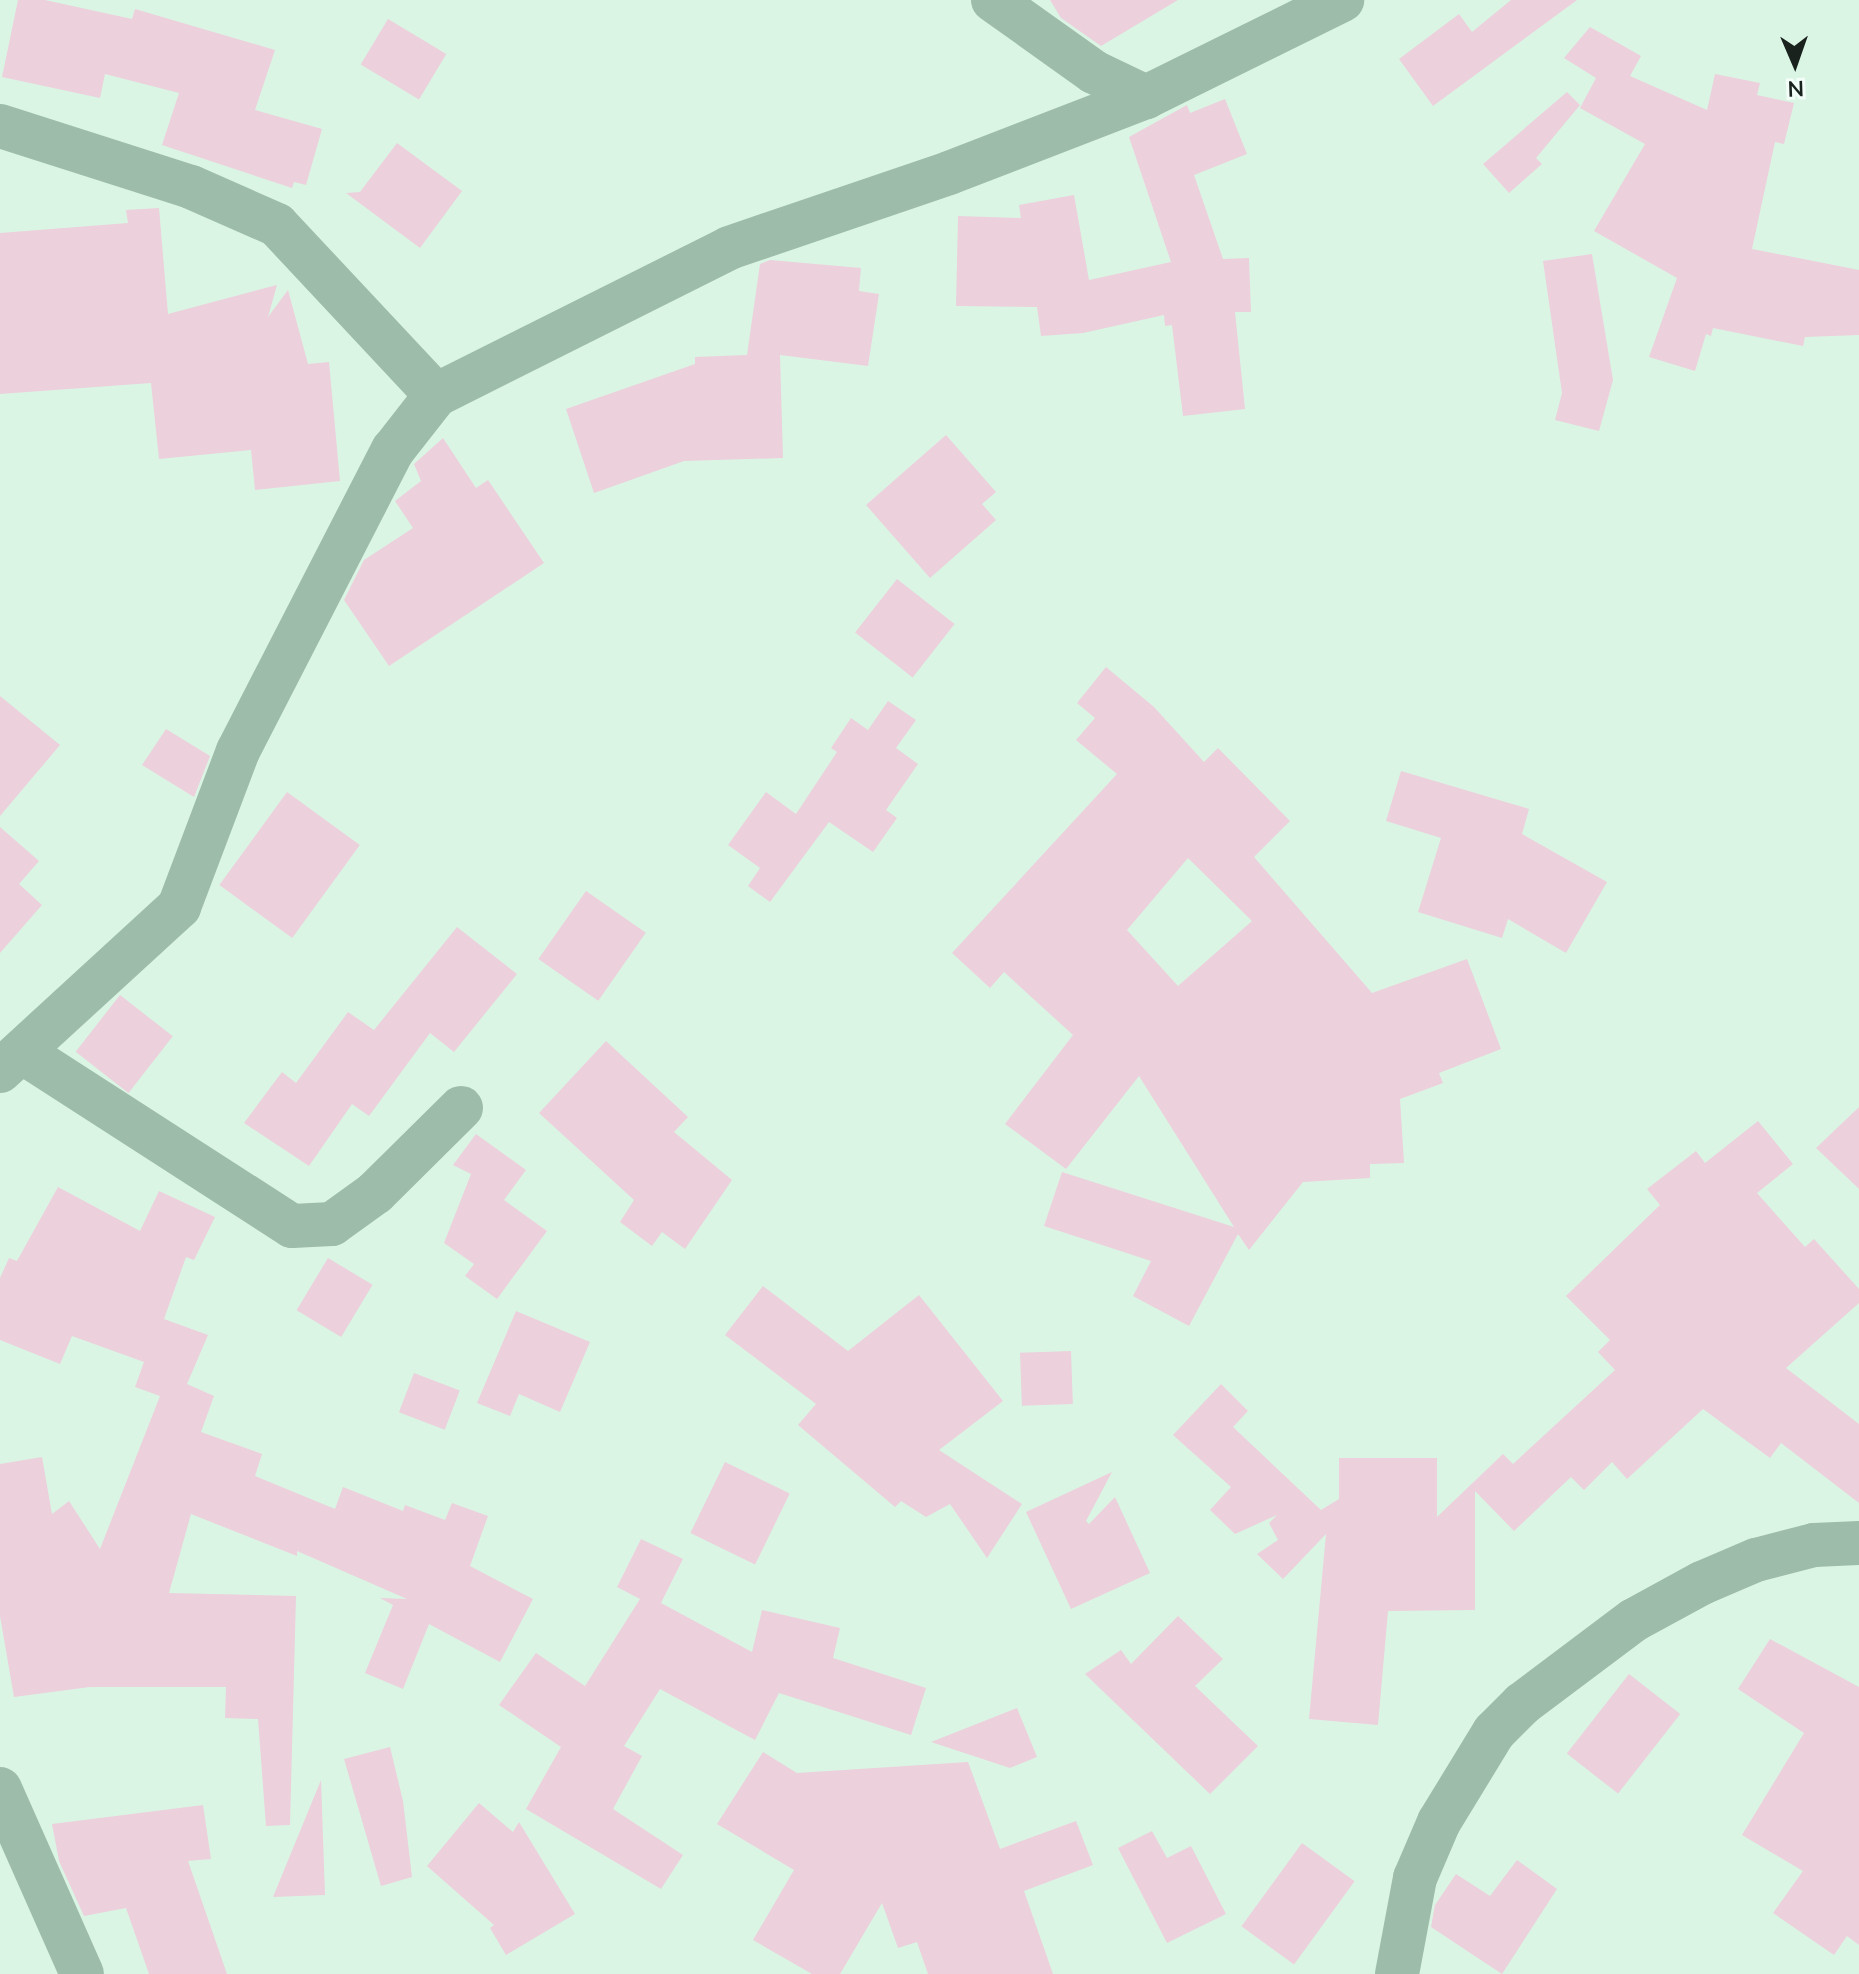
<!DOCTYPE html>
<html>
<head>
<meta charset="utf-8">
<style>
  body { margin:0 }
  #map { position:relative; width:1859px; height:1974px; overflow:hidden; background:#dbf5e5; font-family:"Nunito Sans",sans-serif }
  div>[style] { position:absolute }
  .building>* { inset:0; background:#ecd0dc; transform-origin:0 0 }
  .street>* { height:44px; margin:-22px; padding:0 22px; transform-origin:22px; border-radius:22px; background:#9ebcaa }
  span { translate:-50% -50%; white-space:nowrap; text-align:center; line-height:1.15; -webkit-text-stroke:8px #f4fef8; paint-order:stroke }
  .north { position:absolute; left:1755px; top:24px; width:80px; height:80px; -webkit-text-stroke:6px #f4fef8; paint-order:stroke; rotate:178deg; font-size:22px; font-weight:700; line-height:32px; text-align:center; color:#19221d }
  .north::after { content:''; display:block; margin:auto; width:28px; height:36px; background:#19221d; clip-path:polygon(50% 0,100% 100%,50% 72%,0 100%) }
</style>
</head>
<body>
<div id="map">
  <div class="building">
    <i style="clip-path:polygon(18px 0,45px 0,132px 19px,135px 9px,275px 50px,255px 110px,322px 129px,306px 185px,294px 182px,292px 188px,162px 145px,179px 93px,105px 74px,100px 98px,2px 77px)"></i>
    <i style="clip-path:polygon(1050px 0,1178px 0,1101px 46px,1061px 18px)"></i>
    <i style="clip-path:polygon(1511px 0,1577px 0,1433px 106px,1399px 59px,1459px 14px,1472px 32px)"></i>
    <i style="left:388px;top:19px;width:68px;height:53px;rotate:31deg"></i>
    <i style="clip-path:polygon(1590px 27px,1641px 56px,1630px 76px,1707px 110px,1715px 74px,1760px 83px,1757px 95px,1794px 103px,1784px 144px,1775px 142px,1752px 249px,1859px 270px,1859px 335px,1805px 337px,1803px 346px,1713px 328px,1711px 336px,1706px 334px,1695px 371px,1649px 357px,1677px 278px,1594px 231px,1645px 144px,1580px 108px,1596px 78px,1564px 58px)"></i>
    <i style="clip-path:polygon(1567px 92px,1580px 105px,1536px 158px,1542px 164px,1509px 193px,1483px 164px)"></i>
    <i style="clip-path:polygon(1225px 99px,1247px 154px,1194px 175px,1223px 259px,1249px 258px,1251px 312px,1235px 312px,1245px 409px,1183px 416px,1172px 325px,1165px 326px,1164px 315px,1083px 333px,1041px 336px,1037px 307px,956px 306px,958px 216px,1021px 218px,1019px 205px,1074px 195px,1089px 280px,1171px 262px,1129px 137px,1187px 105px,1190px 113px)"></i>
    <i style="clip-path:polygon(397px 143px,462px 191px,420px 248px,346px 193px,360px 192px)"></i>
    <i style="clip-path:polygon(159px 208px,168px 314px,277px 285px,268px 317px,288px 290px,308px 364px,329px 362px,340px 481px,255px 490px,251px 450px,159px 459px,151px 383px,0 394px,0 233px,128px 223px,126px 210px)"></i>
    <i style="clip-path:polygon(1592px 254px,1613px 380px,1599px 431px,1555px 420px,1562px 393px,1543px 261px)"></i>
    <i style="clip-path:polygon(770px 260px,861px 268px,859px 291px,879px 294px,868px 366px,780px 355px,783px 458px,684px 461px,594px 493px,566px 409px,695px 364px,695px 357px,747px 355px,760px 264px)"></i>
    <i style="clip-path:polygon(946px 435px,996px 492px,982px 504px,996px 520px,930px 578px,866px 505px)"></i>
    <i style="clip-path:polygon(443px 438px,476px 488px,488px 480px,544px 563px,389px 666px,344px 600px,364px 560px,413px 528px,395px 501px,421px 481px,414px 464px)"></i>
    <i style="left:897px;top:579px;width:73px;height:68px;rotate:38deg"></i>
    <i style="clip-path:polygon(evenodd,1106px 667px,1154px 707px,1204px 762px,1218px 748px,1290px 821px,1254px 857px,1372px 993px,1467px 959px,1501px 1049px,1439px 1073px,1443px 1083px,1400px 1099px,1404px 1163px,1370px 1164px,1370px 1178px,1303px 1182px,1249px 1250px,1238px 1234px,1189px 1326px,1133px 1296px,1151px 1261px,1044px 1226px,1062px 1172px,1234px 1227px,1139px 1076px,1066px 1169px,1005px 1124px,1073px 1035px,1004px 972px,990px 988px,952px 953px,1117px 774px,1076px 740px,1095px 718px,1077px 703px,1106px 667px,1188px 858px,1252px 921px,1178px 986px,1127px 930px,1188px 858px)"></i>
    <i style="clip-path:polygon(0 696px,60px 745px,0 816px)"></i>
    <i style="clip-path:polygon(888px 701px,916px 720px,896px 748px,918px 764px,886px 810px,897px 818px,873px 852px,829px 822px,770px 902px,748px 886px,760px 868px,728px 845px,766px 792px,796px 814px,837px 752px,831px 748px,851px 718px,868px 730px)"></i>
    <i style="clip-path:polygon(166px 729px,210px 756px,194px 797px,142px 765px)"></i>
    <i style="clip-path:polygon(1401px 771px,1529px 809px,1522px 834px,1607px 882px,1566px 953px,1508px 919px,1502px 938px,1418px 912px,1441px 838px,1386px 821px)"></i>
    <i style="left:287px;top:792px;width:90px;height:115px;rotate:36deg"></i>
    <i style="clip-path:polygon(0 827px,39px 861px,19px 884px,42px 905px,0 953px)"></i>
    <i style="left:586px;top:891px;width:73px;height:83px;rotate:35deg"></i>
    <i style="clip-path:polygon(457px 927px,517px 974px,454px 1052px,430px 1033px,369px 1116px,352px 1104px,309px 1166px,244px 1123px,282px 1072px,296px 1083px,348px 1012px,374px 1030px)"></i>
    <i style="left:120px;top:995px;width:67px;height:72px;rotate:38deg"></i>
    <i style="clip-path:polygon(606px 1041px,688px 1117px,674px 1132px,732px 1180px,685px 1249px,662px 1232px,652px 1246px,620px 1222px,634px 1200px,539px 1113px)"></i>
    <i style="clip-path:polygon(1859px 1107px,1859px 1189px,1816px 1148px)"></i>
    <i style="clip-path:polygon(1758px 1121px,1793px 1164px,1757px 1193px,1805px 1247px,1814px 1239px,1859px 1289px,1859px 1303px,1786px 1368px,1859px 1424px,1859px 1503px,1781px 1443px,1770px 1458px,1703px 1409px,1627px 1479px,1612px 1462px,1584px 1490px,1571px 1477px,1514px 1531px,1475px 1491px,1475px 1610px,1388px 1611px,1378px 1725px,1309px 1719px,1326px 1534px,1283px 1579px,1257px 1554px,1278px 1540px,1269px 1523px,1277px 1515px,1235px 1534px,1210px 1510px,1231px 1487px,1173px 1435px,1221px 1384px,1248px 1411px,1233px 1427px,1321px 1510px,1339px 1499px,1339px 1458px,1437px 1458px,1437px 1517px,1503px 1454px,1513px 1464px,1615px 1370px,1598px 1352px,1610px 1340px,1566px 1296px,1660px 1205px,1647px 1189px,1696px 1151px,1705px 1163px)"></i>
    <i style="clip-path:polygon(476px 1134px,526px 1170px,504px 1200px,547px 1231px,497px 1299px,465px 1276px,474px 1264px,444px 1243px,471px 1174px,453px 1165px)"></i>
    <i style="clip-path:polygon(58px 1187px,140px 1231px,159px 1191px,215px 1217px,194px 1260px,186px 1257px,164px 1319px,208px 1335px,187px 1384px,214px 1396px,201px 1432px,262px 1454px,255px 1476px,335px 1509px,343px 1487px,403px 1511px,405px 1505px,445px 1520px,452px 1503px,488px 1516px,470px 1566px,533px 1599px,500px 1662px,429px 1624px,403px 1689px,365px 1673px,393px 1605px,380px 1598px,407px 1599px,297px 1551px,297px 1556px,191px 1514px,169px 1593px,296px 1596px,290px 1825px,266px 1826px,258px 1719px,225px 1718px,226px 1687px,90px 1687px,14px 1697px,0 1616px,0 1464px,42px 1457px,52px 1514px,69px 1501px,100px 1549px,160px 1396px,135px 1387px,144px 1362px,72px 1336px,60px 1364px,0 1340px,0 1278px,9px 1258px,17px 1261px)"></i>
    <i style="left:328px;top:1258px;width:52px;height:61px;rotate:31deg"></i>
    <i style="clip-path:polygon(763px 1286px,848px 1351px,919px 1295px,1003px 1401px,939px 1450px,1022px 1504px,987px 1558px,950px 1504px,926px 1517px,901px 1501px,895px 1507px,798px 1425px,816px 1404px,725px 1335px)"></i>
    <i style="clip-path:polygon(516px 1311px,590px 1342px,560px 1412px,519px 1394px,510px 1416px,477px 1403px)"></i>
    <i style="left:1071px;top:1351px;width:53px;height:51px;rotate:88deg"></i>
    <i style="left:414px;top:1373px;width:49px;height:42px;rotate:21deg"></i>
    <i style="left:725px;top:1462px;width:72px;height:79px;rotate:26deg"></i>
    <i style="clip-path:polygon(1112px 1472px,1086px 1521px,1089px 1524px,1115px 1497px,1150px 1573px,1071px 1609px,1026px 1512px)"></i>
    <i style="clip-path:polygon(641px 1539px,683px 1559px,661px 1603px,752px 1652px,762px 1610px,840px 1628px,833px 1658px,926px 1688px,911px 1735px,779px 1693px,755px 1740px,660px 1689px,624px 1746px,642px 1756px,613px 1809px,683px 1855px,661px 1889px,526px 1809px,561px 1747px,499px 1705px,536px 1653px,585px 1686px,640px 1599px,617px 1587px)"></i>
    <i style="clip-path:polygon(1178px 1616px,1223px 1659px,1195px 1686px,1258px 1746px,1210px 1794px,1085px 1674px,1121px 1650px,1131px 1664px)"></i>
    <i style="clip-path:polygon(1770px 1639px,1859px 1687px,1859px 1945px,1847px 1936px,1834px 1955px,1773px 1913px,1803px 1871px,1742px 1835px,1804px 1733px,1738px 1689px)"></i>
    <i style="left:1629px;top:1674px;width:65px;height:101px;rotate:38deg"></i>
    <i style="clip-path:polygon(1017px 1708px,1037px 1757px,1010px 1768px,931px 1742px)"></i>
    <i style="clip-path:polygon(390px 1747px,403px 1801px,412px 1877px,381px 1886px,344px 1759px)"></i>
    <i style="clip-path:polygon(763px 1752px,797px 1773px,968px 1762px,1000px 1849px,1076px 1821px,1093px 1865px,1024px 1891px,1053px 1974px,928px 1974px,917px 1942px,898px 1948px,882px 1903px,840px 1974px,812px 1974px,753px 1940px,794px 1870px,717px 1824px)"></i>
    <i style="clip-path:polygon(321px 1780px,325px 1895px,273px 1897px)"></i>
    <i style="clip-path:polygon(479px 1803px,513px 1832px,519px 1822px,575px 1914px,506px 1955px,490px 1928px,494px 1925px,427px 1866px)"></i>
    <i style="clip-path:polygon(203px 1805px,211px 1859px,188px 1861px,227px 1974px,149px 1974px,126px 1908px,84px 1916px,59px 1861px,52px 1824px)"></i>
    <i style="clip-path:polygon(1152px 1831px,1167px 1858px,1191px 1846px,1226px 1914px,1167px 1943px,1118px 1848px)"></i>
    <i style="left:1302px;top:1843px;width:65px;height:103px;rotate:36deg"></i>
    <i style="clip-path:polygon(1517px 1860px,1557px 1889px,1502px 1974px,1431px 1927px,1435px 1905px,1456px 1874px,1490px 1896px)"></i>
  </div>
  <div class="street">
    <i style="left:993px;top:0;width:124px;rotate:35.5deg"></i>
    <i style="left:1094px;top:72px;width:58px;rotate:25.7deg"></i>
    <i style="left:1146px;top:97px;width:219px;rotate:-26.3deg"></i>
    <i style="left:0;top:126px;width:201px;rotate:17.7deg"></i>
    <i style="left:191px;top:187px;width:94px;rotate:23.8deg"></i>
    <i style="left:277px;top:225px;width:233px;rotate:46.9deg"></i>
    <i style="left:436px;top:395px;width:328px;rotate:-26.6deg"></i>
    <i style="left:729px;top:248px;width:232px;rotate:-18.8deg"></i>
    <i style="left:949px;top:173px;width:211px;rotate:-21.1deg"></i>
    <i style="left:22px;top:1052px;width:321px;rotate:32.8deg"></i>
    <i style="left:292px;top:1226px;width:40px;rotate:-2.9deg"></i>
    <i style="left:332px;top:1224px;width:53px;rotate:-35.8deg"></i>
    <i style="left:375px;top:1193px;width:121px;rotate:-44.7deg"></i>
    <i style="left:0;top:1071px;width:243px;rotate:-42.5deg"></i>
    <i style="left:179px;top:907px;width:167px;rotate:-69.3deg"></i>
    <i style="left:238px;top:751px;width:339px;rotate:-62.8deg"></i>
    <i style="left:393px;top:450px;width:70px;rotate:-52deg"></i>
    <i style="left:0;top:1789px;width:202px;rotate:66.1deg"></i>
    <i style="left:1397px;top:1974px;width:98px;rotate:-79.4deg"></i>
    <i style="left:1415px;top:1878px;width:61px;rotate:-66.8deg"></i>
    <i style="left:1439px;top:1822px;width:105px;rotate:-58.6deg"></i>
    <i style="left:1494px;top:1732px;width:40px;rotate:-45deg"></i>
    <i style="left:1522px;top:1704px;width:140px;rotate:-36.9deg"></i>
    <i style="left:1634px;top:1620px;width:77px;rotate:-28.6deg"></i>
    <i style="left:1702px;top:1583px;width:59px;rotate:-23.1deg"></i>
    <i style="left:1756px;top:1560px;width:60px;rotate:-14.5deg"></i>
    <i style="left:1814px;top:1545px;width:45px;rotate:-2.5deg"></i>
  </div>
  <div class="north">N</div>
</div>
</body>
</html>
